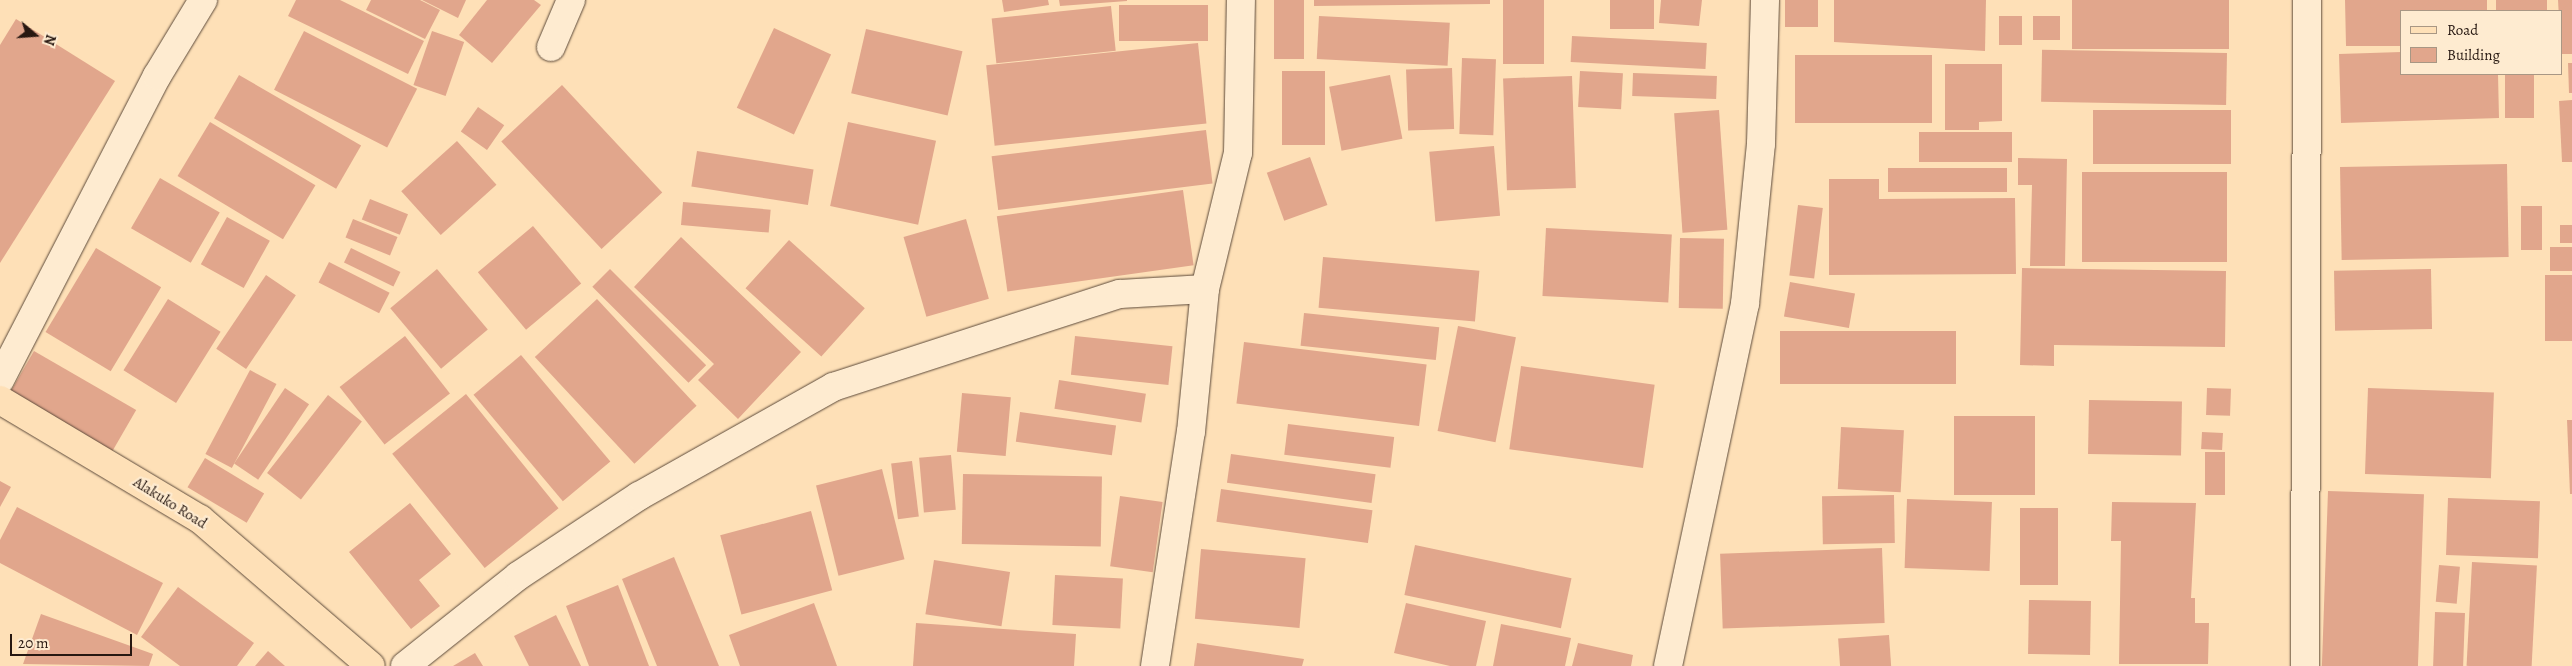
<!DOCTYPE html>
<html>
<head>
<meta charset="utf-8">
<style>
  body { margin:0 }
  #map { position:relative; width:2572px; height:666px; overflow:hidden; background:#fee0b7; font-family:Alegreya,serif }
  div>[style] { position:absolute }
  .building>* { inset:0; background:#e1a68c; transform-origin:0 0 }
  .roads { filter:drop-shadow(0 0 1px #5d4a3a) drop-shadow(0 0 1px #5d4a3a) }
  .minor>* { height:28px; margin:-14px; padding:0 14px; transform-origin:14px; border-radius:14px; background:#feebd0 }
  .major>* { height:28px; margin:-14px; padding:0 14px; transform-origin:14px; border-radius:14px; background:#fee0b7 }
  span { translate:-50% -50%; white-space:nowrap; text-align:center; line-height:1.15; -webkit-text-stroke:4.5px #feebd0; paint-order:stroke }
  .street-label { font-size:15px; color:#271811 }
  .legend { position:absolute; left:2400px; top:10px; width:162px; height:65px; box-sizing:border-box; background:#feebd0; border:1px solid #a89784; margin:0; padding:6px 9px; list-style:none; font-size:15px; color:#271811 }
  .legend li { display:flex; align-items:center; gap:10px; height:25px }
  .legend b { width:25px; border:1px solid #a89784 }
  .north { position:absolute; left:10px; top:10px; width:50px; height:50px; -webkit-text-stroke:4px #feebd0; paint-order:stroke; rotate:108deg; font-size:14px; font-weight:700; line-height:20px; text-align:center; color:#271811 }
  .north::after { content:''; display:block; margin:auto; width:18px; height:22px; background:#271811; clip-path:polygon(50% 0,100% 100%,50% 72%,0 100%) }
  .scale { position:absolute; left:10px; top:634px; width:122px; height:22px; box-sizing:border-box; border:2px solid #271811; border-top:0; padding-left:6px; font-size:15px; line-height:18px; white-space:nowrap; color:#271811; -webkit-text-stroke:4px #feebd0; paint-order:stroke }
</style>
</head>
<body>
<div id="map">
  <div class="building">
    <i style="clip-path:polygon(296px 0,340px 0,424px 41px,408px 74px,288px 16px)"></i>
    <i style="clip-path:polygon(371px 0,420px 0,440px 10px,425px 39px,366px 10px)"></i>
    <i style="clip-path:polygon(422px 0,466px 0,458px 18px)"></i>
    <i style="clip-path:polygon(487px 0,534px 0,541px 5px,492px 63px,459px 35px)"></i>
    <i style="clip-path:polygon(1002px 0,1048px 0,1049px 5px,1004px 12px)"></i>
    <i style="clip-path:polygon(1059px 0,1127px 0,1127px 1px,1060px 6px)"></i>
    <i style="left:1274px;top:0;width:30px;height:59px"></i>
    <i style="clip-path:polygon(1314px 0,1490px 0,1490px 4px,1314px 6px)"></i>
    <i style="left:1503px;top:0;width:41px;height:64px"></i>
    <i style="left:1610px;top:0;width:44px;height:29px"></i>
    <i style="clip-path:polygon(1661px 0,1702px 0,1699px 26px,1659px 23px)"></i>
    <i style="left:1785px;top:0;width:33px;height:27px"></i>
    <i style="clip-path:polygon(1834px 0,1986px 0,1985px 51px,1834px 42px)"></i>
    <i style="left:2072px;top:0;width:157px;height:49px"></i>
    <i style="clip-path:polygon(2345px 0,2487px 0,2487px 11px,2401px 11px,2401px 46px,2346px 46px)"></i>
    <i style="left:2496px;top:0;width:51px;height:11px"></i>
    <i style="clip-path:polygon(2558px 0,2572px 0,2572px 54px,2561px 54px)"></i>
    <i style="left:1208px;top:5px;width:36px;height:89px;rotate:90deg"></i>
    <i style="left:1111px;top:6px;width:45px;height:120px;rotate:84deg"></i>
    <i style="left:1319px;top:16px;width:131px;height:43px;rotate:3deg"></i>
    <i style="left:1999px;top:16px;width:23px;height:29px"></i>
    <i style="left:2033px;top:16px;width:27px;height:24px"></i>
    <i style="clip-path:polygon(16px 19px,115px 81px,0 263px,0 45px)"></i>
    <i style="left:774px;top:28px;width:63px;height:88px;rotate:25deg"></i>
    <i style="left:866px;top:29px;width:99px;height:66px;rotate:13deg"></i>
    <i style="left:304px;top:31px;width:127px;height:66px;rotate:27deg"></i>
    <i style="left:432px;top:31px;width:34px;height:57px;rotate:19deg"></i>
    <i style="left:1572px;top:36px;width:135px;height:26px;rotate:3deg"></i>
    <i style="left:1198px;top:43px;width:81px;height:213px;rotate:84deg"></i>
    <i style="clip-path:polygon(2401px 52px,2401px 74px,2498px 74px,2499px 118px,2341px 123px,2339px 54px)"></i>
    <i style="left:2227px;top:53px;width:52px;height:185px;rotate:91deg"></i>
    <i style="left:1795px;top:55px;width:137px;height:68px"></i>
    <i style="left:1462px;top:58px;width:34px;height:76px;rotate:2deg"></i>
    <i style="clip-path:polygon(2568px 63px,2572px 63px,2572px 93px,2569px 93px)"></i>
    <i style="clip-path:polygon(1945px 64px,2002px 64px,2002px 121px,1979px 122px,1979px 130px,1945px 130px)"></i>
    <i style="left:1452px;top:68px;width:61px;height:46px;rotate:88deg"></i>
    <i style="left:1282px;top:71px;width:43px;height:74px"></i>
    <i style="left:1580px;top:71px;width:43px;height:36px;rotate:3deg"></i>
    <i style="left:1633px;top:73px;width:84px;height:23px;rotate:2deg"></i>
    <i style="left:2505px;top:74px;width:29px;height:44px"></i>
    <i style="left:239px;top:75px;width:141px;height:50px;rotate:30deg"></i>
    <i style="left:1390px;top:75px;width:65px;height:62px;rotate:79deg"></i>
    <i style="left:1572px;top:76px;width:112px;height:69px;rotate:88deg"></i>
    <i style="left:562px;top:85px;width:147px;height:83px;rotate:47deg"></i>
    <i style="clip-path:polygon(2572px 100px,2572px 162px,2562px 162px,2559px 101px)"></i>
    <i style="left:478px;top:107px;width:32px;height:30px;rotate:35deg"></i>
    <i style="left:1719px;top:110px;width:120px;height:45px;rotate:86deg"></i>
    <i style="left:2093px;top:110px;width:138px;height:54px"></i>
    <i style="left:210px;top:122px;width:123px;height:63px;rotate:31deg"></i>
    <i style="left:848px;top:122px;width:90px;height:86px;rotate:12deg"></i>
    <i style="left:1206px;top:130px;width:54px;height:216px;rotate:83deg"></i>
    <i style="left:1919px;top:132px;width:93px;height:30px"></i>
    <i style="left:457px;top:141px;width:59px;height:75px;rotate:48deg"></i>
    <i style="left:1494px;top:146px;width:70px;height:65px;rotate:85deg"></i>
    <i style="left:697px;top:151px;width:118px;height:36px;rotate:9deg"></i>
    <i style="left:1310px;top:157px;width:51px;height:46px;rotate:70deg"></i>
    <i style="clip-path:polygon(2018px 158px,2067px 159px,2065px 266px,2030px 266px,2032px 185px,2018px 185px)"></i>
    <i style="left:2507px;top:164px;width:93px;height:167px;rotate:89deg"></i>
    <i style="left:1888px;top:168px;width:119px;height:24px"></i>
    <i style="left:2082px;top:172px;width:145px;height:90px"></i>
    <i style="left:160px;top:178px;width:69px;height:58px;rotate:30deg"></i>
    <i style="clip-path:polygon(1829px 179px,1879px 179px,1879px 199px,2015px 198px,2016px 274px,1829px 275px)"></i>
    <i style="left:1183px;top:190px;width:76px;height:188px;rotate:82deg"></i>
    <i style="left:370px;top:199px;width:41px;height:22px;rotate:22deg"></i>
    <i style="left:683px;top:202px;width:88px;height:23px;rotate:5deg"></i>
    <i style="left:1798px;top:205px;width:25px;height:71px;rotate:7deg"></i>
    <i style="left:2521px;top:206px;width:21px;height:44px"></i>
    <i style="left:227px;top:217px;width:49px;height:54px;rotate:29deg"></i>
    <i style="left:353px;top:219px;width:48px;height:20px;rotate:22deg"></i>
    <i style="left:966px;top:219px;width:83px;height:65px;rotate:74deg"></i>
    <i style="left:2560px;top:225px;width:12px;height:18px"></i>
    <i style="left:533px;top:226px;width:75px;height:72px;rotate:50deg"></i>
    <i style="left:1546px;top:228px;width:126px;height:68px;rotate:3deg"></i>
    <i style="clip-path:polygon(681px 237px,801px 352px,738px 419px,698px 380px,714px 364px,634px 287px)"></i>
    <i style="left:1680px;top:238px;width:44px;height:70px;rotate:1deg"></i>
    <i style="left:789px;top:240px;width:102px;height:65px;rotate:42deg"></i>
    <i style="left:2572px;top:247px;width:24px;height:22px;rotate:90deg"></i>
    <i style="left:96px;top:248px;width:76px;height:98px;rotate:31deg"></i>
    <i style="left:351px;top:248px;width:55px;height:16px;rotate:26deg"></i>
    <i style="left:1323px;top:257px;width:157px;height:51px;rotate:5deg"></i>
    <i style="left:329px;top:262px;width:68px;height:23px;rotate:27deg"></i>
    <i style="clip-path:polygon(2022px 268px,2226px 271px,2225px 347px,2054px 345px,2054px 366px,2020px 365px)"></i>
    <i style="left:437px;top:269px;width:79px;height:61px;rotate:50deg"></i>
    <i style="left:610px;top:269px;width:136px;height:25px;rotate:45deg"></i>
    <i style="left:2431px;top:269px;width:60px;height:97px;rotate:89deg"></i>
    <i style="left:266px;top:275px;width:36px;height:89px;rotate:34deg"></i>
    <i style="left:2572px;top:275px;width:66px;height:27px;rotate:90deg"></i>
    <i style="left:1790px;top:282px;width:66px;height:35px;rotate:10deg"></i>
    <i style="left:168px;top:299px;width:62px;height:84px;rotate:32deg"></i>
    <i style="left:597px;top:299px;width:146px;height:85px;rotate:47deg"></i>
    <i style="left:1304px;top:313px;width:136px;height:33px;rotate:6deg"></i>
    <i style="left:1458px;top:326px;width:59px;height:107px;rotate:11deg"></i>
    <i style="left:1956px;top:331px;width:53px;height:176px;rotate:90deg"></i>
    <i style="left:405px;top:336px;width:73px;height:83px;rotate:52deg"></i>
    <i style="left:1075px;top:336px;width:98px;height:39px;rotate:6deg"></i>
    <i style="left:1244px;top:342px;width:184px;height:62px;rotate:7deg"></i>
    <i style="left:34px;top:351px;width:118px;height:48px;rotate:30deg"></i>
    <i style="left:521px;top:355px;width:139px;height:62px;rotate:50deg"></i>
    <i style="left:1521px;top:366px;width:135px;height:84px;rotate:8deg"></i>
    <i style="left:250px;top:370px;width:30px;height:95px;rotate:28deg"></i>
    <i style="left:1059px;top:380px;width:88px;height:29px;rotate:9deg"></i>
    <i style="left:285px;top:388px;width:29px;height:91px;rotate:34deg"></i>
    <i style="left:2207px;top:388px;width:24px;height:27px;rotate:2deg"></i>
    <i style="left:2368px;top:388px;width:126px;height:86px;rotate:2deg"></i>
    <i style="left:962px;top:393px;width:49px;height:59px;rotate:5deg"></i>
    <i style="left:466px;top:394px;width:147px;height:95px;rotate:51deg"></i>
    <i style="left:328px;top:395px;width:43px;height:99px;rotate:38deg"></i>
    <i style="left:2089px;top:400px;width:93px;height:54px;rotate:1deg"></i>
    <i style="left:1020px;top:412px;width:97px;height:30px;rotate:8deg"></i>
    <i style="left:2035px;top:416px;width:79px;height:81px;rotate:90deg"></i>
    <i style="clip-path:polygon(2567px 420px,2572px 420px,2572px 494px,2570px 494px)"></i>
    <i style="left:1288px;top:424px;width:107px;height:31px;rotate:7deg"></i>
    <i style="left:1841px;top:427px;width:63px;height:62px;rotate:3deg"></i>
    <i style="left:2202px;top:432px;width:21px;height:17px;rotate:3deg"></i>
    <i style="left:2205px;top:452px;width:20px;height:43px"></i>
    <i style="left:1231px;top:454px;width:146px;height:29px;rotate:8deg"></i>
    <i style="left:951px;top:455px;width:55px;height:32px;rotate:85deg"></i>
    <i style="left:205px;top:458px;width:69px;height:34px;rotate:31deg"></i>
    <i style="left:912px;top:461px;width:56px;height:21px;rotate:83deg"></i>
    <i style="left:882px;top:469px;width:93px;height:68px;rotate:76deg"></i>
    <i style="left:963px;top:474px;width:139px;height:70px;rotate:1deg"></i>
    <i style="clip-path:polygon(0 481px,11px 487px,0 507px)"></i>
    <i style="left:1221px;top:489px;width:153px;height:33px;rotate:8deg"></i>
    <i style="left:2328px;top:491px;width:96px;height:175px;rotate:2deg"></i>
    <i style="left:1894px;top:495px;width:48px;height:72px;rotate:89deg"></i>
    <i style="left:1120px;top:496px;width:43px;height:71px;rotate:8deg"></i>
    <i style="left:2448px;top:498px;width:92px;height:57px;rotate:2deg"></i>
    <i style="left:1907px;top:499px;width:85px;height:69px;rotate:2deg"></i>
    <i style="clip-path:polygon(2112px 502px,2196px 503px,2191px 598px,2195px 598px,2195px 623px,2209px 623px,2208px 664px,2119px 664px,2121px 541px,2111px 541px)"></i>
    <i style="clip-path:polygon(410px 503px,451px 554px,419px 580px,440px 606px,411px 629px,349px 552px)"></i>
    <i style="clip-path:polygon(17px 507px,163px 583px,137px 635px,0 563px,0 540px)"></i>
    <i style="left:2020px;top:508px;width:38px;height:77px"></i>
    <i style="left:811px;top:511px;width:82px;height:94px;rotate:75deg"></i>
    <i style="left:1415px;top:545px;width:160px;height:51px;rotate:12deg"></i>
    <i style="left:1882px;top:548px;width:75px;height:162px;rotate:88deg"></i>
    <i style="left:1201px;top:549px;width:105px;height:70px;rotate:5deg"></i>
    <i style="clip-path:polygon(674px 557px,719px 666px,657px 666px,622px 579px)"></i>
    <i style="left:934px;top:560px;width:77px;height:55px;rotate:9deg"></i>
    <i style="left:2472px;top:562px;width:65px;height:104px;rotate:3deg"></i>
    <i style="left:2439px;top:565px;width:21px;height:37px;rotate:5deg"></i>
    <i style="left:1055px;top:575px;width:68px;height:50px;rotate:3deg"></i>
    <i style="clip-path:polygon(618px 585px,649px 666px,589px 666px,566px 606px)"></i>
    <i style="clip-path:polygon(178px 587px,254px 643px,237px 666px,180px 666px,141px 637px)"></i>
    <i style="left:2029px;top:600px;width:62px;height:54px;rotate:1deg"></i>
    <i style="clip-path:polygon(814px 603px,837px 666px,740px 666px,729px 635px)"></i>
    <i style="clip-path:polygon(1406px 603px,1486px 621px,1476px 666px,1450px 666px,1394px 653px)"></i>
    <i style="left:2435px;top:612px;width:30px;height:54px;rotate:2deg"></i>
    <i style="clip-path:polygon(41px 614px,153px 654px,149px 666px,23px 664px)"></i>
    <i style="clip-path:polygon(556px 615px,581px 666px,529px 666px,514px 636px)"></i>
    <i style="clip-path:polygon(916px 623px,1076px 634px,1074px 666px,913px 666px)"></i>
    <i style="clip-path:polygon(1501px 624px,1571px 638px,1565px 666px,1493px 666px)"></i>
    <i style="left:1889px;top:635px;width:31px;height:51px;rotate:86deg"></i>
    <i style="clip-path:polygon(1197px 643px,1304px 659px,1302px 666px,1194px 666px)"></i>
    <i style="clip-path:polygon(1578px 643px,1633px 655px,1631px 666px,1572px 666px)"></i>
    <i style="clip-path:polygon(268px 651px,285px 666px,255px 666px)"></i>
    <i style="clip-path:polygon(475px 653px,483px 666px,453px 666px)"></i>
  </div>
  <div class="roads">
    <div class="minor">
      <i style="left:551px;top:47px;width:51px;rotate:-66.9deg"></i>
      <i style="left:0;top:380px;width:342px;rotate:-62.7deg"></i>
      <i style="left:157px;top:76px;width:89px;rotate:-58.8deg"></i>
      <i style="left:405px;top:666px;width:144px;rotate:-38.5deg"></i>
      <i style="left:518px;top:576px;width:145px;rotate:-33.5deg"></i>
      <i style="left:639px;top:496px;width:223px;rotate:-29.3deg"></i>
      <i style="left:833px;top:387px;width:302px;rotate:-18deg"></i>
      <i style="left:1120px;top:294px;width:85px;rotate:-3.4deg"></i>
      <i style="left:1155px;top:666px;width:237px;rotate:-81.3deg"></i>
      <i style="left:1191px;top:432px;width:144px;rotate:-84.4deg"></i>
      <i style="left:1205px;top:289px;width:140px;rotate:-76.4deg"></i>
      <i style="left:1238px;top:153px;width:153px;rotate:-88.9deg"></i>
      <i style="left:1668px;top:666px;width:370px;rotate:-78deg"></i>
      <i style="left:1745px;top:304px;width:161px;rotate:-84.3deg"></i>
      <i style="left:1761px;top:144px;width:144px;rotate:-88.4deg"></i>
      <i style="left:2305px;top:666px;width:666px;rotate:-89.83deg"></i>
    </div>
    <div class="major">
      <i style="left:0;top:400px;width:233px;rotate:30.8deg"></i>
      <i style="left:200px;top:519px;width:225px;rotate:40.7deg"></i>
    </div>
  </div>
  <div class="street-label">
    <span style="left:170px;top:503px;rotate:32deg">Alakuko Road</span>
  </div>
  <ul class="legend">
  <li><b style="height:6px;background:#fee0b7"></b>Road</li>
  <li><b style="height:14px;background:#e1a68c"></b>Building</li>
  </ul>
  <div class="north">N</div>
  <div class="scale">20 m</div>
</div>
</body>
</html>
